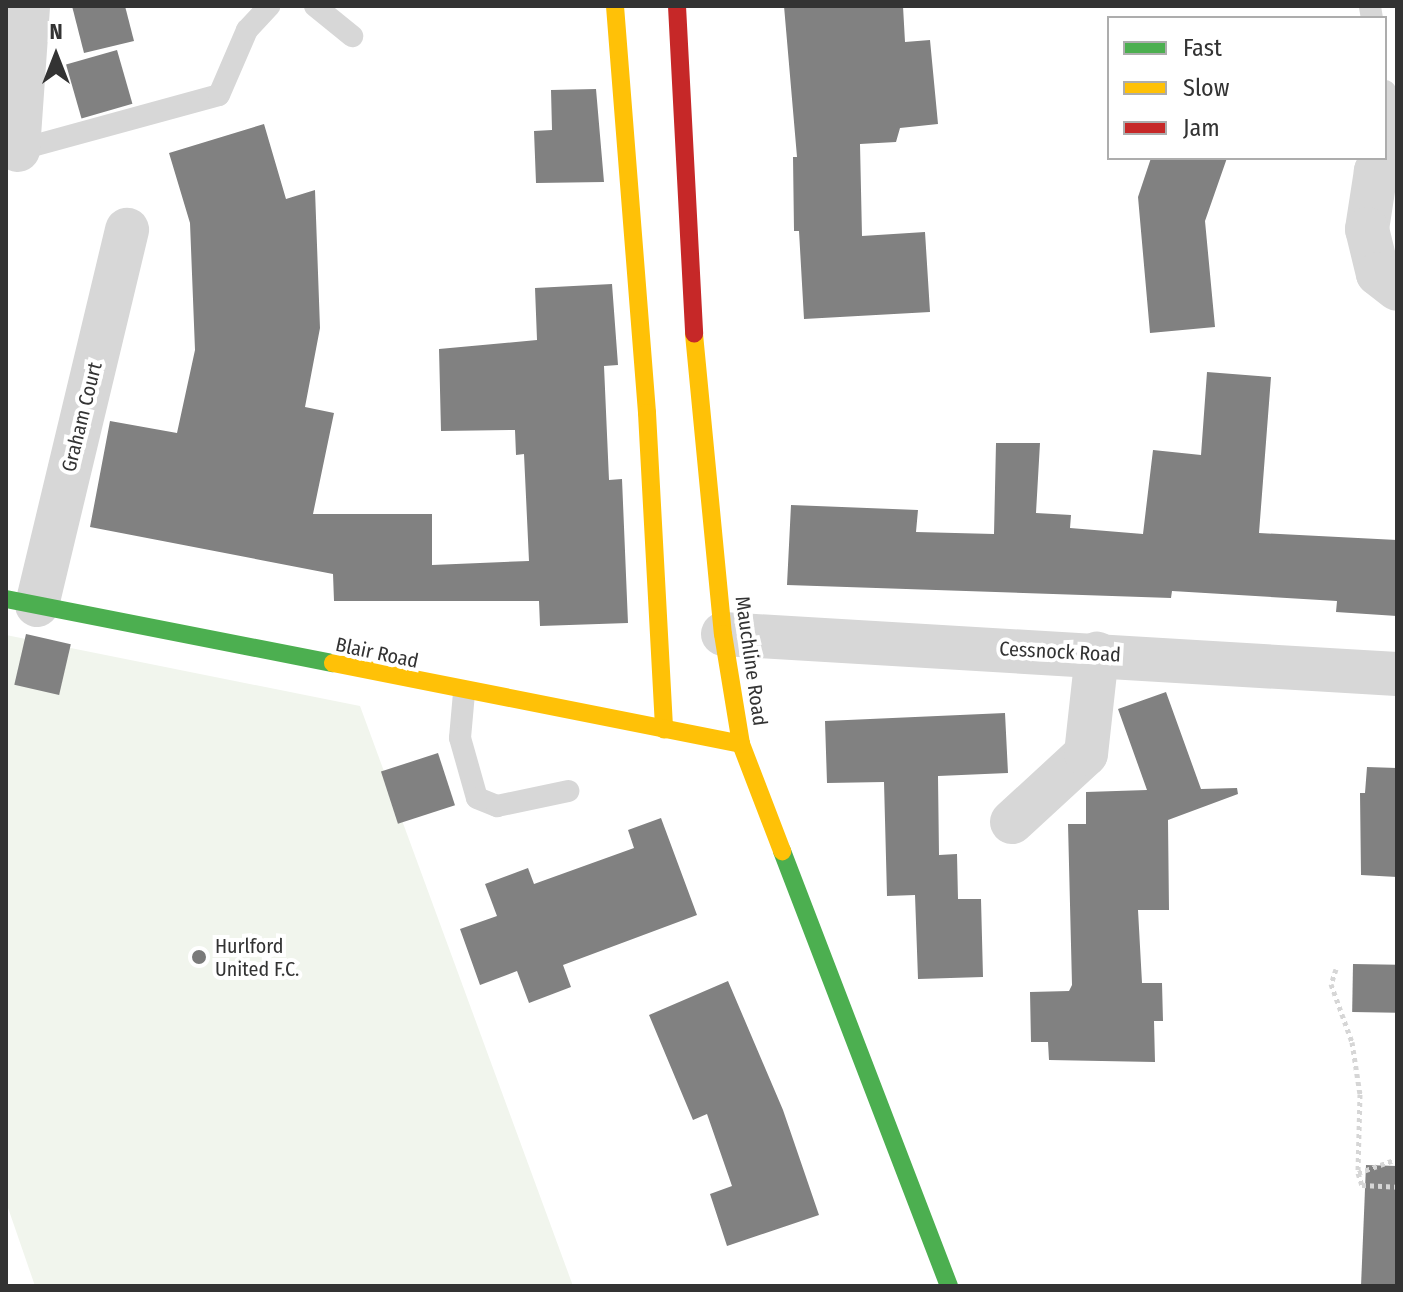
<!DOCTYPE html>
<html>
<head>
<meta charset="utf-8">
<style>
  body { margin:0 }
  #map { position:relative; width:1403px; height:1292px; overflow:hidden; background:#fff; font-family:"Fira Sans Condensed",sans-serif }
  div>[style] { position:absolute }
  .green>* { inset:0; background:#f1f5ed }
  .building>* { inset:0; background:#818181; transform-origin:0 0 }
  .path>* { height:5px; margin-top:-2.5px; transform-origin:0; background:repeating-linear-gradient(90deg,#d6d6d6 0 4px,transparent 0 8px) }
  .lane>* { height:22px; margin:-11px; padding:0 11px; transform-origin:11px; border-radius:11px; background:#d7d7d7 }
  .street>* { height:44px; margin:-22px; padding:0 22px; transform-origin:22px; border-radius:22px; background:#d7d7d7 }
  .fast>* { height:18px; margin:-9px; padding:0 9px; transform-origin:9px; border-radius:9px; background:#4caf50 }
  .slow>* { height:18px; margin:-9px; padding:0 9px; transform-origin:9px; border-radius:9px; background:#ffc107 }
  .jam>* { height:18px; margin:-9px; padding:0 9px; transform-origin:9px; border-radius:9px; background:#c62828 }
  .dots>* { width:22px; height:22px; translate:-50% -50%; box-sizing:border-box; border:4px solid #fff; border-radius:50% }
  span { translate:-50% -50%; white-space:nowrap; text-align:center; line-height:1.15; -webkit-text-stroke:8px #fff; paint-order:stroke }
  .street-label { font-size:20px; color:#333 }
  .poi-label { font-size:20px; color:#333 }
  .left { translate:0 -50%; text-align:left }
  .frame { position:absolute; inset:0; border:8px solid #333; pointer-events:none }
  .legend { position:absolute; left:1107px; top:16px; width:280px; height:144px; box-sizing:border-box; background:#fff; border:2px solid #adadad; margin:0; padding:10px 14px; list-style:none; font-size:24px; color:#333 }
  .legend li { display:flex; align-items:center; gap:16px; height:40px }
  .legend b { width:40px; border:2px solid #adadad }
  .north { position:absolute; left:16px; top:16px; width:80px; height:80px; -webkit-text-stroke:6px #fff; paint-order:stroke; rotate:0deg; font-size:22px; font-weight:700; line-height:32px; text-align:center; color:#333 }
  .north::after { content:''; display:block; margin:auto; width:28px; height:36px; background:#333; clip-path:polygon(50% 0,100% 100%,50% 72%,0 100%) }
</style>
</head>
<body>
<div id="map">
  <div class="green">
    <i style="clip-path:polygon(6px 635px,360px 706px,573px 1286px,35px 1286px,6px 1202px)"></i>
  </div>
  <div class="building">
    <i style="clip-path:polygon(72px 6px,125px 6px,134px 41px,84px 53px)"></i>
    <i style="clip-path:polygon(784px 6px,903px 6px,905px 42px,930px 40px,938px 124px,900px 128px,896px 142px,860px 144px,862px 236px,925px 232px,930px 312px,804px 319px,799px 231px,794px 231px,793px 157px,797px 157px)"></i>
    <i style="left:117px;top:50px;width:56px;height:53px;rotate:74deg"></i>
    <i style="clip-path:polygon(596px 89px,604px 182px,536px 183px,534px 131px,552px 130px,551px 90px)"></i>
    <i style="clip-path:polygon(264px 124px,286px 199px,315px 190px,320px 328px,305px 407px,334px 413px,313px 514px,432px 514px,432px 565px,529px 561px,524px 454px,516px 455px,515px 430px,441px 431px,439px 349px,537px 340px,535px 288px,612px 284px,618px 365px,604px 366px,609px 480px,622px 479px,628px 623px,540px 626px,539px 601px,334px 601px,333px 574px,90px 527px,110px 421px,177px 433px,195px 350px,190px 223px,169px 153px)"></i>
    <i style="clip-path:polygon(1151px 158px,1227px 158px,1205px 221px,1215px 327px,1150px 333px,1138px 197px)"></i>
    <i style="clip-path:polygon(1207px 372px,1271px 377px,1259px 533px,1397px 540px,1397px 616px,1336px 612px,1337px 601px,1172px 591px,1171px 598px,787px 585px,791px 505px,918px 510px,916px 532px,994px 534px,996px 443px,1040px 443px,1036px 513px,1071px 515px,1070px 528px,1143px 534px,1153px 450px,1201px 455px)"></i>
    <i style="left:26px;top:634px;width:46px;height:52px;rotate:13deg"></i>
    <i style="clip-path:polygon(1166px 692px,1201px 789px,1237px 788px,1238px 794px,1168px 820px,1169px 910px,1138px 910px,1142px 983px,1162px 983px,1163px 1021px,1154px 1021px,1155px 1062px,1049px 1060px,1048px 1042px,1031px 1042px,1030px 992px,1069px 991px,1072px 985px,1068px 824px,1086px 824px,1086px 792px,1147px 790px,1118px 709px)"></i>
    <i style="clip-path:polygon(1005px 713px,1008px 773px,938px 776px,939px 855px,957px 854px,958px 899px,981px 899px,983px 977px,918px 979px,915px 895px,887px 896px,884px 782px,827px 783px,825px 721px)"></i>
    <i style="left:438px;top:753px;width:55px;height:60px;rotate:72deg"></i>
    <i style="clip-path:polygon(1367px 767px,1397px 768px,1397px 877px,1361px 875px,1360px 793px,1365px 793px)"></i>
    <i style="clip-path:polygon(661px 818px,697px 915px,563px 965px,571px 987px,529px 1003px,517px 971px,480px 985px,460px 929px,497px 916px,485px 884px,528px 868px,534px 884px,634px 848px,628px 830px)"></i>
    <i style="left:1353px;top:964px;width:44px;height:48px;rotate:1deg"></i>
    <i style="clip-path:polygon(728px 981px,783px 1110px,819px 1215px,727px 1246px,710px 1194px,732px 1186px,707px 1114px,693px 1120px,649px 1015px)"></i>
    <i style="clip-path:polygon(1366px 1165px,1397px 1166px,1397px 1286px,1361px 1286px)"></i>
  </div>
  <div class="path">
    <i style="left:1336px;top:969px;width:16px;rotate:108deg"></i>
    <i style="left:1331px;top:984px;width:62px;rotate:70.1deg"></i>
    <i style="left:1352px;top:1042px;width:53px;rotate:81.3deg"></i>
    <i style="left:1360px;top:1094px;width:79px;rotate:91.5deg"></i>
    <i style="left:1358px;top:1173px;width:41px;rotate:-19.7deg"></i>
    <i style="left:1358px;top:1173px;width:13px;rotate:72deg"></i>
    <i style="left:1362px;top:1185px;width:35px;rotate:3deg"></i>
  </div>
  <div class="lane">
    <i style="left:315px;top:6px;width:48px;rotate:39deg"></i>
    <i style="left:1370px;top:7px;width:11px;rotate:80deg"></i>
    <i style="left:1385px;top:91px;width:53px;rotate:80.2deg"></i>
    <i style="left:18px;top:150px;width:208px;rotate:-15.3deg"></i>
    <i style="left:219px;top:95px;width:71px;rotate:-66.7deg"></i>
    <i style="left:247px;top:30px;width:33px;rotate:-47deg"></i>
    <i style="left:464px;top:693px;width:45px;rotate:95.1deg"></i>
    <i style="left:460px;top:738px;width:62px;rotate:74.2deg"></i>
    <i style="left:477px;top:798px;width:22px;rotate:22deg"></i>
    <i style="left:497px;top:806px;width:73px;rotate:-11.9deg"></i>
  </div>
  <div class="street">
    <i style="left:18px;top:150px;width:144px;rotate:-86deg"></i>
    <i style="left:1385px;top:158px;width:16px;rotate:125deg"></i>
    <i style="left:1376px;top:171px;width:59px;rotate:98.8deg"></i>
    <i style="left:1367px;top:229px;width:46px;rotate:76.3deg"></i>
    <i style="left:1378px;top:274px;width:24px;rotate:38deg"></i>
    <i style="left:37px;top:605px;width:386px;rotate:-76.5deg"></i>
    <i style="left:723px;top:634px;width:675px;rotate:3.4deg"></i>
    <i style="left:1012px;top:822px;width:100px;rotate:-42.6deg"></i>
    <i style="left:1086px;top:754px;width:101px;rotate:-83.7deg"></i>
  </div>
  <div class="fast">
    <i style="left:6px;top:599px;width:333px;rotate:11.1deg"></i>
    <i style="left:782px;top:851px;width:466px;rotate:69deg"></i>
  </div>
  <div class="slow">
    <i style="left:615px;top:6px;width:408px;rotate:85.5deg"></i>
    <i style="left:647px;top:413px;width:317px;rotate:86.9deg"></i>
    <i style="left:694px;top:334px;width:301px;rotate:84.5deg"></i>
    <i style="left:723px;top:634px;width:111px;rotate:80.7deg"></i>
    <i style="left:741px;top:744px;width:115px;rotate:69deg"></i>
    <i style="left:333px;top:663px;width:416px;rotate:11.2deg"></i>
  </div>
  <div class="jam">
    <i style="left:677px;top:6px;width:328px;rotate:87deg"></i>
  </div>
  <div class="dots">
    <i style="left:199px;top:957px;background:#7a7a7a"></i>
  </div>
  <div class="street-label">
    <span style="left:82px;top:417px;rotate:-76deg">Graham Court</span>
    <span style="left:1060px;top:652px;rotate:3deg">Cessnock Road</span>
    <span style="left:377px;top:653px;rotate:12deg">Blair Road</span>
    <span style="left:751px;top:661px;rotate:82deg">Mauchline Road</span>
  </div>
  <div class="poi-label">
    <span class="left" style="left:215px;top:958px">Hurlford<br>United F.C.</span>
  </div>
  <div class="frame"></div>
  <ul class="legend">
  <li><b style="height:10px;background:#4caf50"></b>Fast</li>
  <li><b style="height:10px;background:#ffc107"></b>Slow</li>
  <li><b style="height:10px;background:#c62828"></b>Jam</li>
  </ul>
  <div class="north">N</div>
</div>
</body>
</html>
